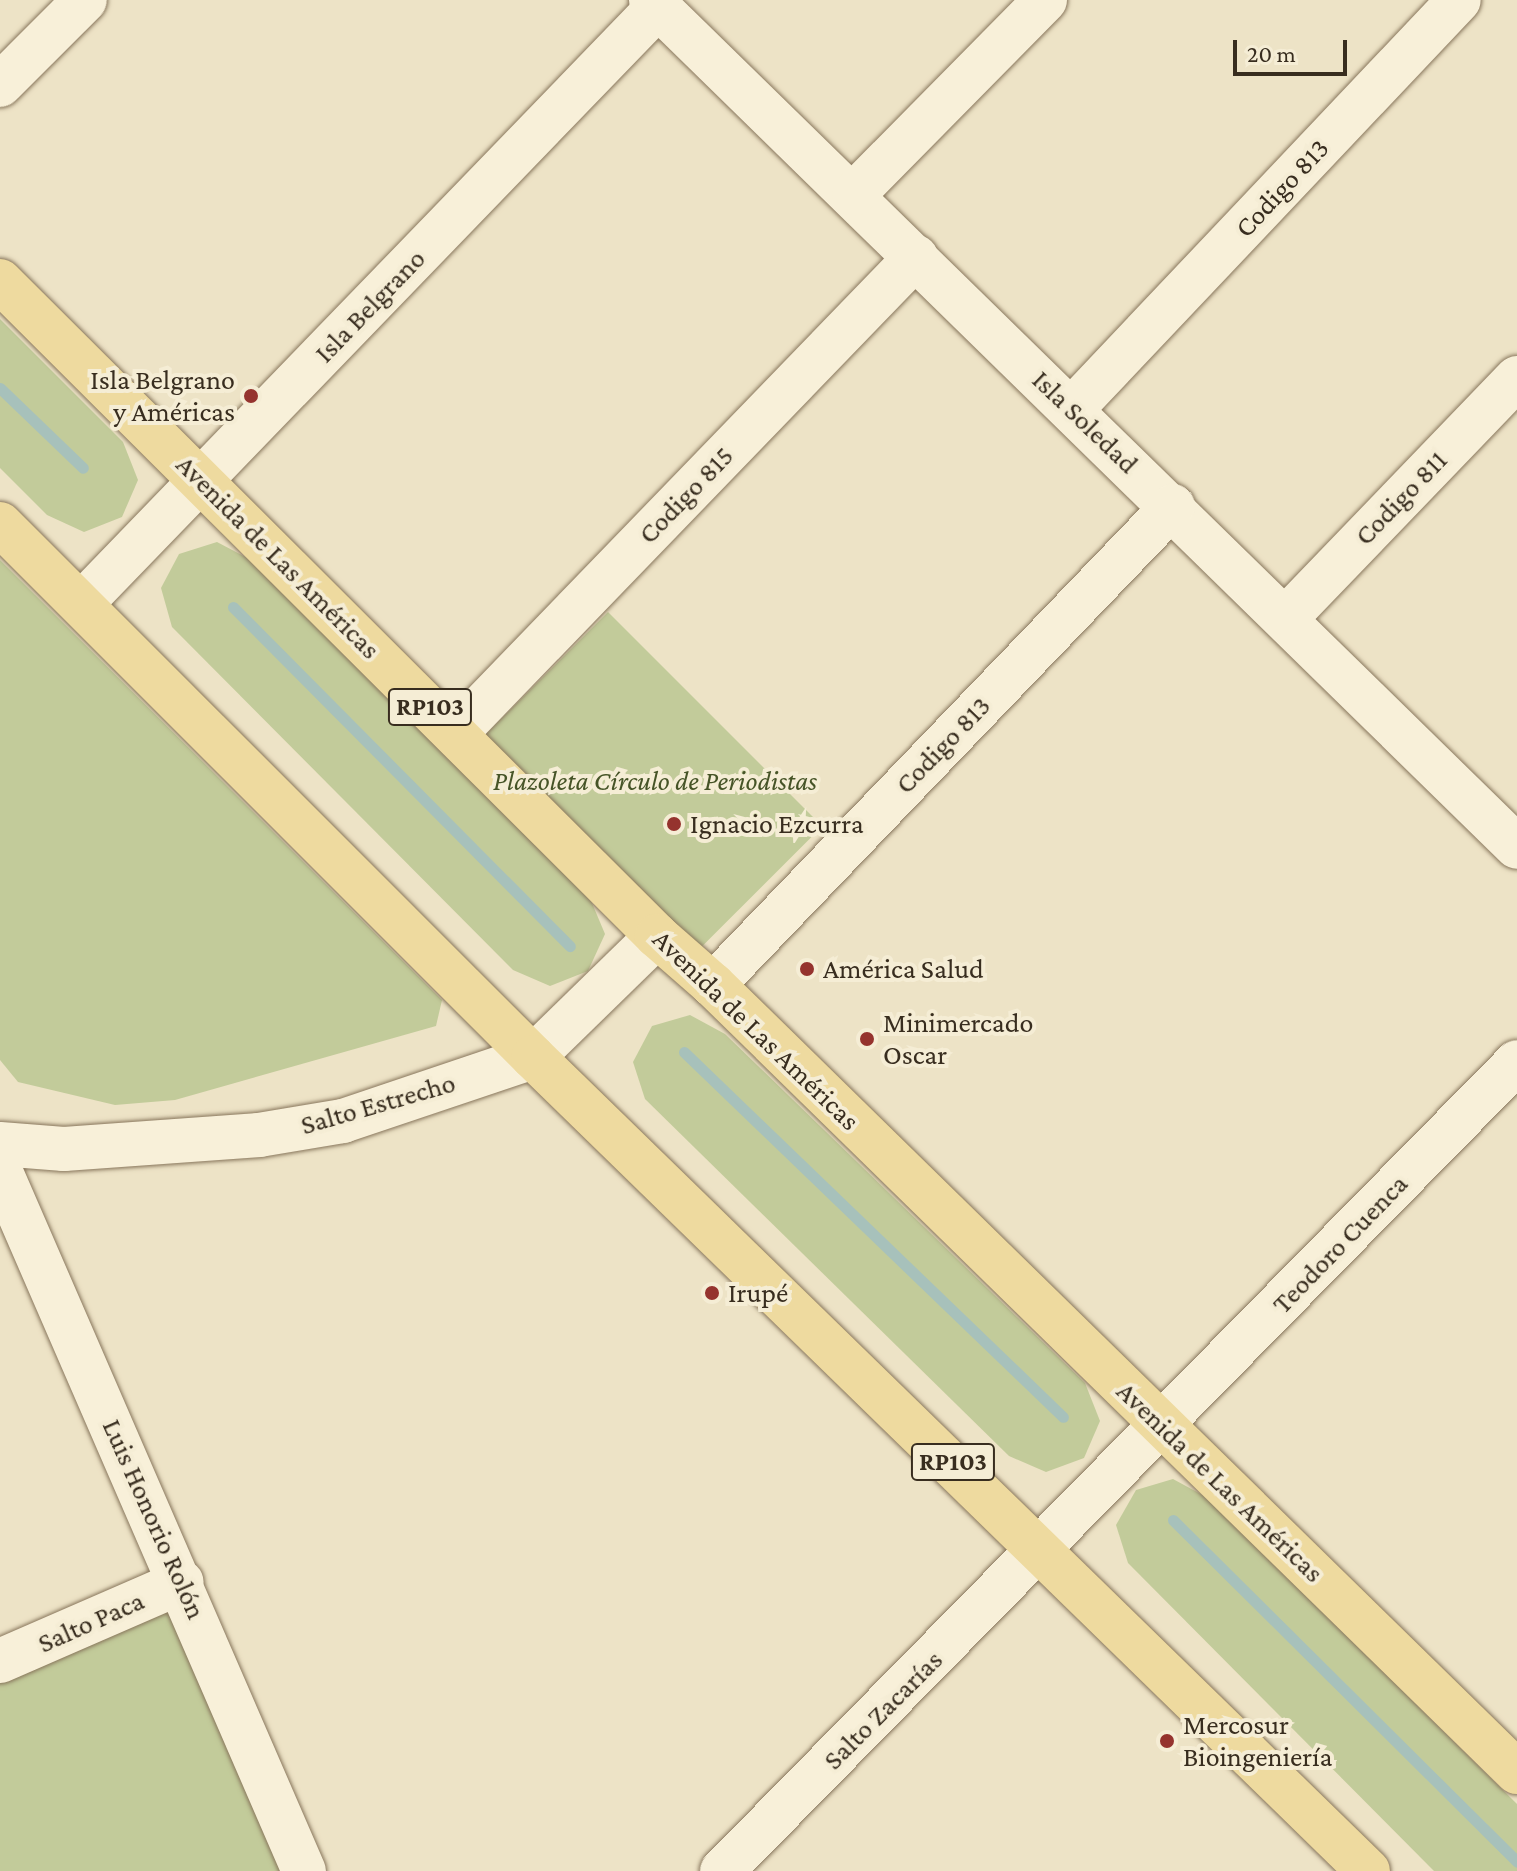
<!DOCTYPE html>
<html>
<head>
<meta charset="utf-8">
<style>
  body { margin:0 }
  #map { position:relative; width:1517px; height:1871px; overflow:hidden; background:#ede3c6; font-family:"Crimson Pro",serif }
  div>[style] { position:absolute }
  .green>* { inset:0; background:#c2cb9a; transform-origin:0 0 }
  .stream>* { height:11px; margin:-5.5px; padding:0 5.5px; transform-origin:5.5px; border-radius:5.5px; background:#a7c1bb }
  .roads { filter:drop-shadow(0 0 2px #88765c) drop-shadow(0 0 2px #88765c) }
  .minor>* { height:44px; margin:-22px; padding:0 22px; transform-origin:22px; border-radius:22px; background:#f8f0d9 }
  .major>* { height:44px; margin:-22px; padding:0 22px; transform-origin:22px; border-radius:22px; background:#eeda9f }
  .dots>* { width:22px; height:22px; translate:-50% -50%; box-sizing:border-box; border:4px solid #f5edd5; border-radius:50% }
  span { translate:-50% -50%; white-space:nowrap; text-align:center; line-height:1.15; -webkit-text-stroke:8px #f5edd5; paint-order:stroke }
  .shield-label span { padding:2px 6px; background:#f5edd5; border:2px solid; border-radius:6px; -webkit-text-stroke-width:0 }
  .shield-label { font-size:26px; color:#382d1f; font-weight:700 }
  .street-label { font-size:28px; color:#382d1f }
  .poi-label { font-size:28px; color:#382d1f }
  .right { translate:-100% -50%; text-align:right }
  .left { translate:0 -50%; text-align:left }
  .park-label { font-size:28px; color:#465427; font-style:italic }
  .scale { position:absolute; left:1233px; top:40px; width:114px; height:36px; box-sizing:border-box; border:4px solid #382d1f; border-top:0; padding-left:10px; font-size:24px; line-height:28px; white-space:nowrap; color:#382d1f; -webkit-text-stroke:6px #f5edd5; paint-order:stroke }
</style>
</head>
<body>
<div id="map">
  <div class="green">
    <i style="clip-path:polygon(0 319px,123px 442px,138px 480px,122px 517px,84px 532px,47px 515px,0 468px)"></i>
    <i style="clip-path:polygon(217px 542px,253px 561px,589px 896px,605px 934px,588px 971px,550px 986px,513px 970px,172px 627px,161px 588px,179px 554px)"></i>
    <i style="clip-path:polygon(0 560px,442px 1000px,436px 1026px,175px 1100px,115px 1105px,18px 1082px,0 1060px)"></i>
    <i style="left:608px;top:612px;width:303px;height:173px;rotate:45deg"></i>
    <i style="clip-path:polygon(690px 1015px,725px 1034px,1085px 1383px,1100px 1421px,1084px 1458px,1046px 1472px,1009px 1456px,645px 1099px,633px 1062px,652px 1026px)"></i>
    <i style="clip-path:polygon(1173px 1479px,1208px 1498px,1517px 1804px,1517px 1871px,1434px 1871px,1128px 1563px,1116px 1525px,1136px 1490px)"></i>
    <i style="clip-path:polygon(183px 1597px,310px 1871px,0 1871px,0 1683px)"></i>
  </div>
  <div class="stream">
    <i style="left:0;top:388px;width:115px;rotate:43.9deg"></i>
    <i style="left:233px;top:607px;width:478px;rotate:45.2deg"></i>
    <i style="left:684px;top:1052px;width:526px;rotate:43.92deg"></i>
    <i style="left:1173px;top:1520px;width:485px;rotate:44.8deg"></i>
  </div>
  <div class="roads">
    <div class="minor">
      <i style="left:651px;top:0;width:1211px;rotate:44.36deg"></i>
      <i style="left:0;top:85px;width:120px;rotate:-45deg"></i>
      <i style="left:854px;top:194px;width:272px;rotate:-45.4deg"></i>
      <i style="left:1071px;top:410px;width:564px;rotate:-46.58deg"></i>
      <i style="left:81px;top:604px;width:830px;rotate:-45.98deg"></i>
      <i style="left:1286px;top:618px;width:333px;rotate:-46.1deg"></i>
      <i style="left:456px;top:733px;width:662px;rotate:-45.98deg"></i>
      <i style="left:713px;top:985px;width:664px;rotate:-46.16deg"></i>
      <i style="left:0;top:1144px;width:64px;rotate:4.5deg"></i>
      <i style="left:64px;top:1149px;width:196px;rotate:-4.1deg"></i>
      <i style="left:259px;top:1135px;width:85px;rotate:-9.5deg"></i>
      <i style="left:343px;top:1121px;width:200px;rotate:-18.6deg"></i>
      <i style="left:533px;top:1057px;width:173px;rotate:-44.3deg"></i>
      <i style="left:0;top:1170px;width:764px;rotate:66.56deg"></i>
      <i style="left:0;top:1661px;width:198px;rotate:-23.5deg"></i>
      <i style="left:722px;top:1871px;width:1134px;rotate:-45.5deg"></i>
    </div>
    <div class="major">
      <i style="left:0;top:281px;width:928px;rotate:44.91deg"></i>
      <i style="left:657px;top:936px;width:74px;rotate:41.2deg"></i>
      <i style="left:713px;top:985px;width:1125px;rotate:44.39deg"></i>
      <i style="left:0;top:524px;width:754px;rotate:45deg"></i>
      <i style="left:533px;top:1057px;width:1166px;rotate:44.27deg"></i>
    </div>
  </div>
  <div class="dots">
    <i style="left:251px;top:396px;background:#95332e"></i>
    <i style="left:674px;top:824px;background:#95332e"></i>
    <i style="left:807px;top:969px;background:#95332e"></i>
    <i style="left:867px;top:1039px;background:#95332e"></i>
    <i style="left:712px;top:1293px;background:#95332e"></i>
    <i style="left:1167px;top:1741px;background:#95332e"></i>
  </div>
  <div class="shield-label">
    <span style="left:430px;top:707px">RP103</span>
    <span style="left:953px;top:1462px">RP103</span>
  </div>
  <div class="street-label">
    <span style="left:1282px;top:188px;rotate:-47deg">Codigo 813</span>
    <span style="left:370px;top:306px;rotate:-46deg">Isla Belgrano</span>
    <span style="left:1085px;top:422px;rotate:44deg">Isla Soledad</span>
    <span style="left:686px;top:495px;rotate:-46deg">Codigo 815</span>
    <span style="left:1401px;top:498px;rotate:-46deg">Codigo 811</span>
    <span style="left:278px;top:557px;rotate:45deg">Avenida de Las Américas</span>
    <span style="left:943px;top:745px;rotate:-46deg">Codigo 813</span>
    <span style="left:756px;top:1030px;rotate:44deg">Avenida de Las Américas</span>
    <span style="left:378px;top:1104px;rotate:-16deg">Salto Estrecho</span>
    <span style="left:1340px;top:1244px;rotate:-46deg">Teodoro Cuenca</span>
    <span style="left:1220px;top:1482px;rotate:44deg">Avenida de Las Américas</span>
    <span style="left:154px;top:1519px;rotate:66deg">Luis Honorio Rolón</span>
    <span style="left:91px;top:1622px;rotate:-24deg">Salto Paca</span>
    <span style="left:883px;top:1710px;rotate:-45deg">Salto Zacarías</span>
  </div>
  <div class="poi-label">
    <span class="right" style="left:235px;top:396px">Isla Belgrano<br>y Américas</span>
    <span class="left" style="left:690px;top:824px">Ignacio Ezcurra</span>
    <span class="left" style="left:823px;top:969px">América Salud</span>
    <span class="left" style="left:883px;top:1039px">Minimercado<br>Oscar</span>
    <span class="left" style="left:728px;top:1293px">Irupé</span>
    <span class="left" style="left:1183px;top:1741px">Mercosur<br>Bioingeniería</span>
  </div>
  <div class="park-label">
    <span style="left:655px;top:781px">Plazoleta Círculo de Periodistas</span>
  </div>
  <div class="scale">20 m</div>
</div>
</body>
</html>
